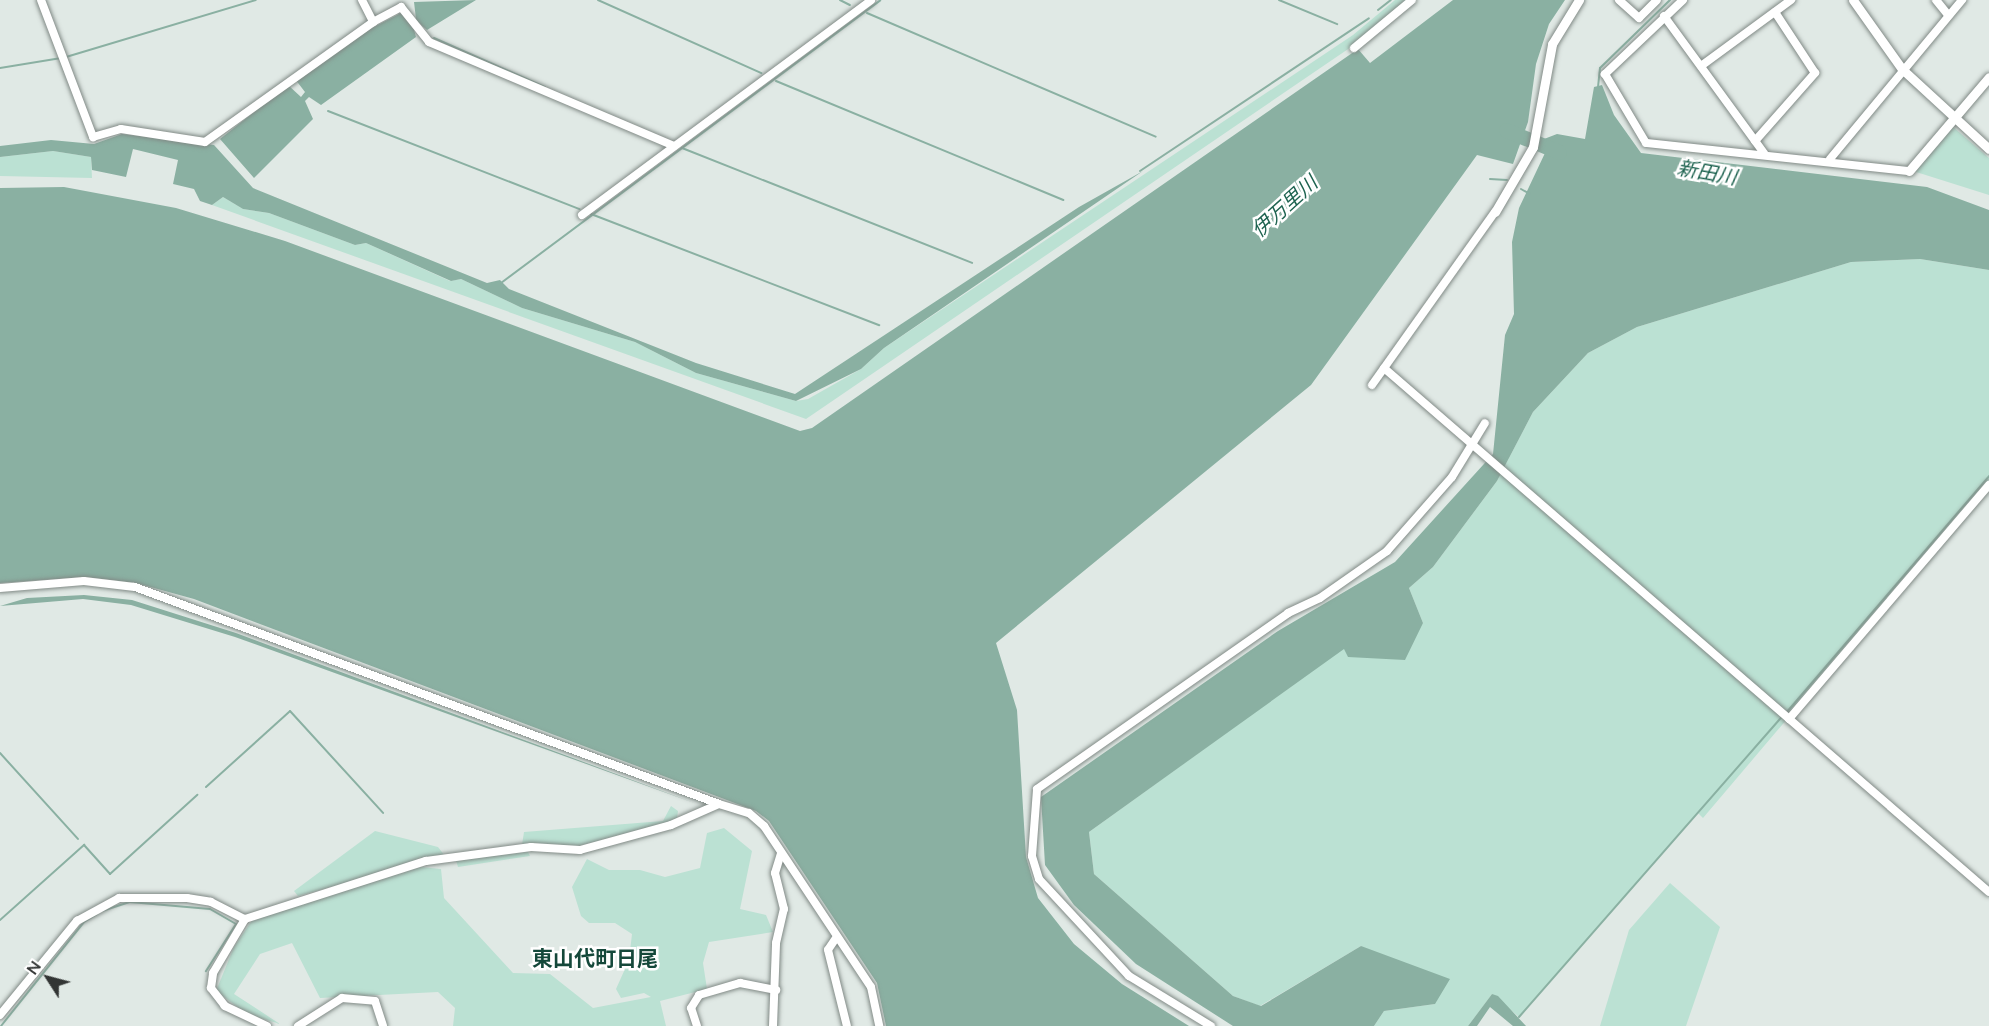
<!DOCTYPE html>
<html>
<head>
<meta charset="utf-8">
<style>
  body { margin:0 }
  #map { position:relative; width:1989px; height:1026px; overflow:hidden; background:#e0e9e5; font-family:Lato,"Noto Sans JP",sans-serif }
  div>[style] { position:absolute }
  .green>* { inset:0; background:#bbe1d3 }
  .water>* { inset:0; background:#8ab0a2 }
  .stream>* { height:2px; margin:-1px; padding:0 1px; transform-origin:1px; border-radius:1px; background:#8ab0a2 }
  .river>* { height:15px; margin:-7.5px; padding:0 7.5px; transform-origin:7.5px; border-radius:7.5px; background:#8ab0a2 }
  .roads { filter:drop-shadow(0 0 2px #818a86) drop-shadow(0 0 2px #818a86) }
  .minor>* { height:8px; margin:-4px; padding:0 4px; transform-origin:4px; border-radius:4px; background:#fff }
  .tertiary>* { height:9px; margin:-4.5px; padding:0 4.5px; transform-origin:4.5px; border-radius:4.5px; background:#fff }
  span { translate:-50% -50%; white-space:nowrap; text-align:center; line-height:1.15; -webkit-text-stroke:5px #fff; paint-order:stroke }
  .water-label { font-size:20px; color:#1e6350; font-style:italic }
  .quarter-label { font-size:21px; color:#14483a; font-weight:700 }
  .north { position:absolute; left:18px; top:948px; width:60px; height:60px; -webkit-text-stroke:4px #fff; paint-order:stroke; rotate:306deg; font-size:16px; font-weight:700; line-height:24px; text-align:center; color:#323534 }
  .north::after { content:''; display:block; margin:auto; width:21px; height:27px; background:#323534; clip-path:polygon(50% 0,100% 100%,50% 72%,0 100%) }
</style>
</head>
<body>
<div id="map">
  <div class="green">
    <i style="clip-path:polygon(1395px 0,1408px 0,1357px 43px,806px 419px,212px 205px,223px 197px,243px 209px,269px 213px,355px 245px,366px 243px,450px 281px,461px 279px,522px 308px,635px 342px,696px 373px,796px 401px,808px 399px,861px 369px,884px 348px,1353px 35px)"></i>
    <i style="clip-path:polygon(1952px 126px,1989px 158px,1989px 195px,1913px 171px)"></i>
    <i style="clip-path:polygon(53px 151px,91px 157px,92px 178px,0 176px,0 157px)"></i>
    <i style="clip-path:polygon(1920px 259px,1989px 270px,1989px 481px,1703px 818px,1698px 813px,1519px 1017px,1492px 994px,1468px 1026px,1374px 1026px,1384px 1011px,1435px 1004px,1361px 946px,1260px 1006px,1233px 996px,1094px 874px,1089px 832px,1344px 648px,1423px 623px,1409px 588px,1433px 567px,1497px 481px,1533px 412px,1588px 353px,1637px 327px,1851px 262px)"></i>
    <i style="clip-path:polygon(671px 806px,678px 811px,677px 818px,666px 823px,575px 847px,522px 845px,524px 832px,663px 821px)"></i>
    <i style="clip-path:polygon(724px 828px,752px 851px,740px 909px,766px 915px,773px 932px,709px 942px,703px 963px,707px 989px,660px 1001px,666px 1026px,453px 1026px,455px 1008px,438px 992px,320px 998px,292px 943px,260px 954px,234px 994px,280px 1024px,247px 1014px,216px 991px,234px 947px,253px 919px,421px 867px,441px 869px,444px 898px,513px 973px,550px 974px,593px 1008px,651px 997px,644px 993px,621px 998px,616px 989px,629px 960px,632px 934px,615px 923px,589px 923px,581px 916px,572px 887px,587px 859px,609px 870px,640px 870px,665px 877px,700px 868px,707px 833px)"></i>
    <i style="clip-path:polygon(375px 831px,438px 847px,445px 856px,298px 896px,294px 891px)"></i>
    <i style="clip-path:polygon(528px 852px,530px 856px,458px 867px,456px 860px)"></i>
    <i style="clip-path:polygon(1670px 883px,1720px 927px,1686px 1026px,1600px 1026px,1629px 930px)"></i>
  </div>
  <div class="water">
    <i style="clip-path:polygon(476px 0,427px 30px,419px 23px,413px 26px,416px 37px,321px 105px,309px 97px,305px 101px,313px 119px,254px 178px,220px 139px,288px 85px,301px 97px,305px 92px,295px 79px,370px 29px,401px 13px,411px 21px,416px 19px,414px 2px)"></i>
    <i style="clip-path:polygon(1453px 0,1565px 0,1549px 24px,1536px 64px,1528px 122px,1513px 164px,1477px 155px,1311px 385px,996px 643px,1017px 710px,1026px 857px,1038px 898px,1074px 944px,1122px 984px,1189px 1026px,886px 1026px,877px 983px,769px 821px,756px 811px,194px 599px,136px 583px,86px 577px,0 583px,0 188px,64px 187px,176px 208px,285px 241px,800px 431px,812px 428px,1358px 49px,1370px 63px)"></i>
    <i style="clip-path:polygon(1602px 85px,1614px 115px,1641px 153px,1927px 187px,1989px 210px,1989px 270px,1920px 259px,1851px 262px,1637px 327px,1588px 353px,1533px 412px,1497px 481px,1433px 567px,1409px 588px,1423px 623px,1405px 660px,1348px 657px,1344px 649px,1089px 832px,1094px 874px,1233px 996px,1261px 1006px,1361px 946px,1450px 979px,1435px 1004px,1384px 1011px,1374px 1026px,1233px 1026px,1136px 964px,1074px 905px,1045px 865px,1041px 797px,1278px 631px,1395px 562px,1493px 454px,1505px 335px,1514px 314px,1512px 242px,1519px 208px,1545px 153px,1544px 139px,1557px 134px,1585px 139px,1594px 87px)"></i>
    <i style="clip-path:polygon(122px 134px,214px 145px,253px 188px,487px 283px,500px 280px,509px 289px,696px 363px,795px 394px,1079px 207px,1143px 171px,884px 348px,861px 369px,796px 401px,696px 373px,635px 342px,522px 308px,461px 279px,451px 281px,366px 243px,355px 245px,269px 213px,243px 209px,223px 197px,212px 205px,200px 201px,194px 189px,173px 184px,178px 160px,133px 149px,126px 177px,92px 170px,91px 157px,53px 151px,0 157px,0 146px,51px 140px,94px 144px)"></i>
    <i style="clip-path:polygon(84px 595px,132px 600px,236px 633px,697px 804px,235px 637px,131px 605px,83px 599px,0 606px,27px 598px)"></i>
    <i style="clip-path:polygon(1492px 994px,1498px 996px,1526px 1026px,1513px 1026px,1490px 1007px,1477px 1026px,1468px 1026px)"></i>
  </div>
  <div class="stream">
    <i style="left:598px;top:0;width:179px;rotate:24.1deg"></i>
    <i style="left:840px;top:0;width:11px;rotate:27deg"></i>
    <i style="left:1279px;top:0;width:63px;rotate:22.5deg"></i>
    <i style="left:1378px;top:10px;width:16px;rotate:-38deg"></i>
    <i style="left:867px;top:13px;width:314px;rotate:23.2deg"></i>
    <i style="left:434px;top:38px;width:121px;rotate:23.8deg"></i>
    <i style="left:66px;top:57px;width:198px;rotate:-16.7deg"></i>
    <i style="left:0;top:68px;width:62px;rotate:-9.3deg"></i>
    <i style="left:776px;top:81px;width:311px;rotate:22.5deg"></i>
    <i style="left:1598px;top:87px;width:19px;rotate:-84deg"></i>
    <i style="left:1600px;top:68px;width:98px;rotate:-44.2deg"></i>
    <i style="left:328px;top:111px;width:270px;rotate:21.3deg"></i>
    <i style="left:682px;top:148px;width:312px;rotate:21.6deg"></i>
    <i style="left:1140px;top:171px;width:275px;rotate:-33.7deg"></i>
    <i style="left:1490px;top:179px;width:17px;rotate:3deg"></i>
    <i style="left:1521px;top:189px;width:10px;rotate:29deg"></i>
    <i style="left:591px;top:214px;width:309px;rotate:21.1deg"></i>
    <i style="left:501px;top:283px;width:473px;rotate:-36.7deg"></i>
    <i style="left:1786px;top:713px;width:312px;rotate:-49.4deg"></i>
    <i style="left:0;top:753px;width:116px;rotate:47.8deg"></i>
    <i style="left:206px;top:787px;width:113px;rotate:-42.1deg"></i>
    <i style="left:290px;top:711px;width:138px;rotate:47.6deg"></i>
    <i style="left:102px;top:911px;width:29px;rotate:-18deg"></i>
    <i style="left:130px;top:902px;width:80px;rotate:5deg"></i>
    <i style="left:210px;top:909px;width:30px;rotate:30deg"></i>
    <i style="left:236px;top:924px;width:56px;rotate:122.6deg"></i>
    <i style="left:0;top:920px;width:113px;rotate:-41.8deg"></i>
    <i style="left:84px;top:845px;width:39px;rotate:48deg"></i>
    <i style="left:110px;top:874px;width:118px;rotate:-42.2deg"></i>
    <i style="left:1519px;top:1017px;width:399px;rotate:-48.8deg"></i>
    <i style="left:1px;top:1026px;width:133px;rotate:-51.4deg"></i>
    <i style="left:84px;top:922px;width:15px;rotate:-32deg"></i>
  </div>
  <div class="river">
    <i style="left:1506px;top:130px;width:57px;rotate:22.5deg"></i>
  </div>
  <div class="roads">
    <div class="minor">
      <i style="left:41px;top:0;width:147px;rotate:69.2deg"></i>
      <i style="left:93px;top:137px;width:29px;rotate:-16deg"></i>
      <i style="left:121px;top:129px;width:85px;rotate:8.8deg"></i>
      <i style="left:205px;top:142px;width:206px;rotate:-35.5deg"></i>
      <i style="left:362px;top:0;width:25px;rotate:63deg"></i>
      <i style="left:373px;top:22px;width:32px;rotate:-28deg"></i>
      <i style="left:401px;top:7px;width:45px;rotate:51.3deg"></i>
      <i style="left:429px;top:42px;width:266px;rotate:23deg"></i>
      <i style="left:1619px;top:0;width:27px;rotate:42deg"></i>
      <i style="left:1639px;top:18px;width:25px;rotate:-45deg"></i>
      <i style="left:1683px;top:0;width:108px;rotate:136.5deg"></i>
      <i style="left:1605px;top:74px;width:80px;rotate:59.3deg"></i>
      <i style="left:1646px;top:143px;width:264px;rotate:6.1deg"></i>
      <i style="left:1936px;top:0;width:19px;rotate:51deg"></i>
      <i style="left:1664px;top:16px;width:170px;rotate:53.9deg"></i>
      <i style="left:1354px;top:48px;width:75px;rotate:-39.6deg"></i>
      <i style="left:1701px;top:66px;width:112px;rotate:-36.3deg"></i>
      <i style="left:1755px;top:141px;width:91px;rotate:-48.6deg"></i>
      <i style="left:1815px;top:73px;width:73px;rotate:-123.3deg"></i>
      <i style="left:1830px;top:159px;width:207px;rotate:-50.3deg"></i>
      <i style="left:582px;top:215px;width:360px;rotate:-36.6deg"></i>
      <i style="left:1384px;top:368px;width:800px;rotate:40.9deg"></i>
      <i style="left:1372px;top:385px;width:212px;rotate:-54.6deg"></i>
      <i style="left:0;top:588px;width:84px;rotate:-4.8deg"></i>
      <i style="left:84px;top:581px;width:51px;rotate:6.7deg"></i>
      <i style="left:135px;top:587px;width:623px;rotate:20.38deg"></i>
      <i style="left:1789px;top:719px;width:308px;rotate:-49.5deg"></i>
      <i style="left:836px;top:938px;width:14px;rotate:124deg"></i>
      <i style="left:828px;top:950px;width:78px;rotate:76deg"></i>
      <i style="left:0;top:1015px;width:122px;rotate:-50.7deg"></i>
      <i style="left:77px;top:921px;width:48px;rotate:-28.7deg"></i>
      <i style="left:119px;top:898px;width:68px"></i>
      <i style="left:187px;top:898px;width:24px;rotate:9deg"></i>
      <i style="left:211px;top:902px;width:38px;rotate:27deg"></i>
      <i style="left:267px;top:1026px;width:47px;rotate:-154.5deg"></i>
      <i style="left:225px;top:1006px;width:23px;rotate:-128deg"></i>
      <i style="left:211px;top:988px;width:15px;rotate:-82deg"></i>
      <i style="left:213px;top:973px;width:63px;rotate:-59.3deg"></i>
      <i style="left:245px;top:919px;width:190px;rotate:-17.8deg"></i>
      <i style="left:426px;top:861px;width:106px;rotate:-7.6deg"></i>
      <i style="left:531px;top:847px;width:49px;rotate:3.5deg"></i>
      <i style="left:580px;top:850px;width:94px;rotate:-15.4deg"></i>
      <i style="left:671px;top:825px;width:52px;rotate:-23.6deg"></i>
      <i style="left:719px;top:804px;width:31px;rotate:17deg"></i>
      <i style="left:749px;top:813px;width:20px;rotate:41deg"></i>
      <i style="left:764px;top:826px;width:193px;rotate:56.4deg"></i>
      <i style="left:871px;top:987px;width:40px;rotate:78deg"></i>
      <i style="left:298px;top:1026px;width:52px;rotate:-32.5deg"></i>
      <i style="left:342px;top:998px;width:33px;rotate:5deg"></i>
      <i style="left:375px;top:1001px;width:26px;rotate:72deg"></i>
      <i style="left:697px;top:1026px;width:19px;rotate:-108deg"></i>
      <i style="left:691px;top:1008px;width:15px;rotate:-58deg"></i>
      <i style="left:699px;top:995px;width:43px;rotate:-16.3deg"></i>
      <i style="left:740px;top:983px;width:37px;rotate:11deg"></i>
      <i style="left:773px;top:1026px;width:83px;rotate:-87.9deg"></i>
      <i style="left:776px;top:943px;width:35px;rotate:-77deg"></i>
      <i style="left:784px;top:909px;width:37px;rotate:-104deg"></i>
      <i style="left:775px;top:873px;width:21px;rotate:-73deg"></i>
      <i style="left:1211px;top:1026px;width:96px;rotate:-148.6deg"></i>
      <i style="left:1129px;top:976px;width:132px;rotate:-132.9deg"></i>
      <i style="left:1039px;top:879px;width:24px;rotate:-107deg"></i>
      <i style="left:1032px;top:856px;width:67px;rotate:-85.7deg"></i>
      <i style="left:1037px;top:789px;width:307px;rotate:-35deg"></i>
      <i style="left:1288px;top:613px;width:35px;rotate:-25deg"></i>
      <i style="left:1320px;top:598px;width:82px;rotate:-35deg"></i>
      <i style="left:1387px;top:551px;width:98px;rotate:-48.7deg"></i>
      <i style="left:1452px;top:477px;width:63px;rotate:-58.6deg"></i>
    </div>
    <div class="tertiary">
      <i style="left:1853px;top:0;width:85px;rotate:54.6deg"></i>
      <i style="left:1902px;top:69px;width:118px;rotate:42.6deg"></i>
      <i style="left:1909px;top:171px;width:123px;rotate:-49.6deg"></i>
      <i style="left:1495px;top:212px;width:75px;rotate:-59.7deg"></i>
      <i style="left:1533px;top:147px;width:105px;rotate:-79.5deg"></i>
      <i style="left:1552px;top:44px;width:52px;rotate:-58.5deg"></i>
    </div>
  </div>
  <div class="water-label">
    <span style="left:1707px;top:172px;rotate:10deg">新田川</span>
    <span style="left:1284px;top:206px;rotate:-42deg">伊万里川</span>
  </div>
  <div class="quarter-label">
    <span style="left:595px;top:958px">東山代町日尾</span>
  </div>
  <div class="north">N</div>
</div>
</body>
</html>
